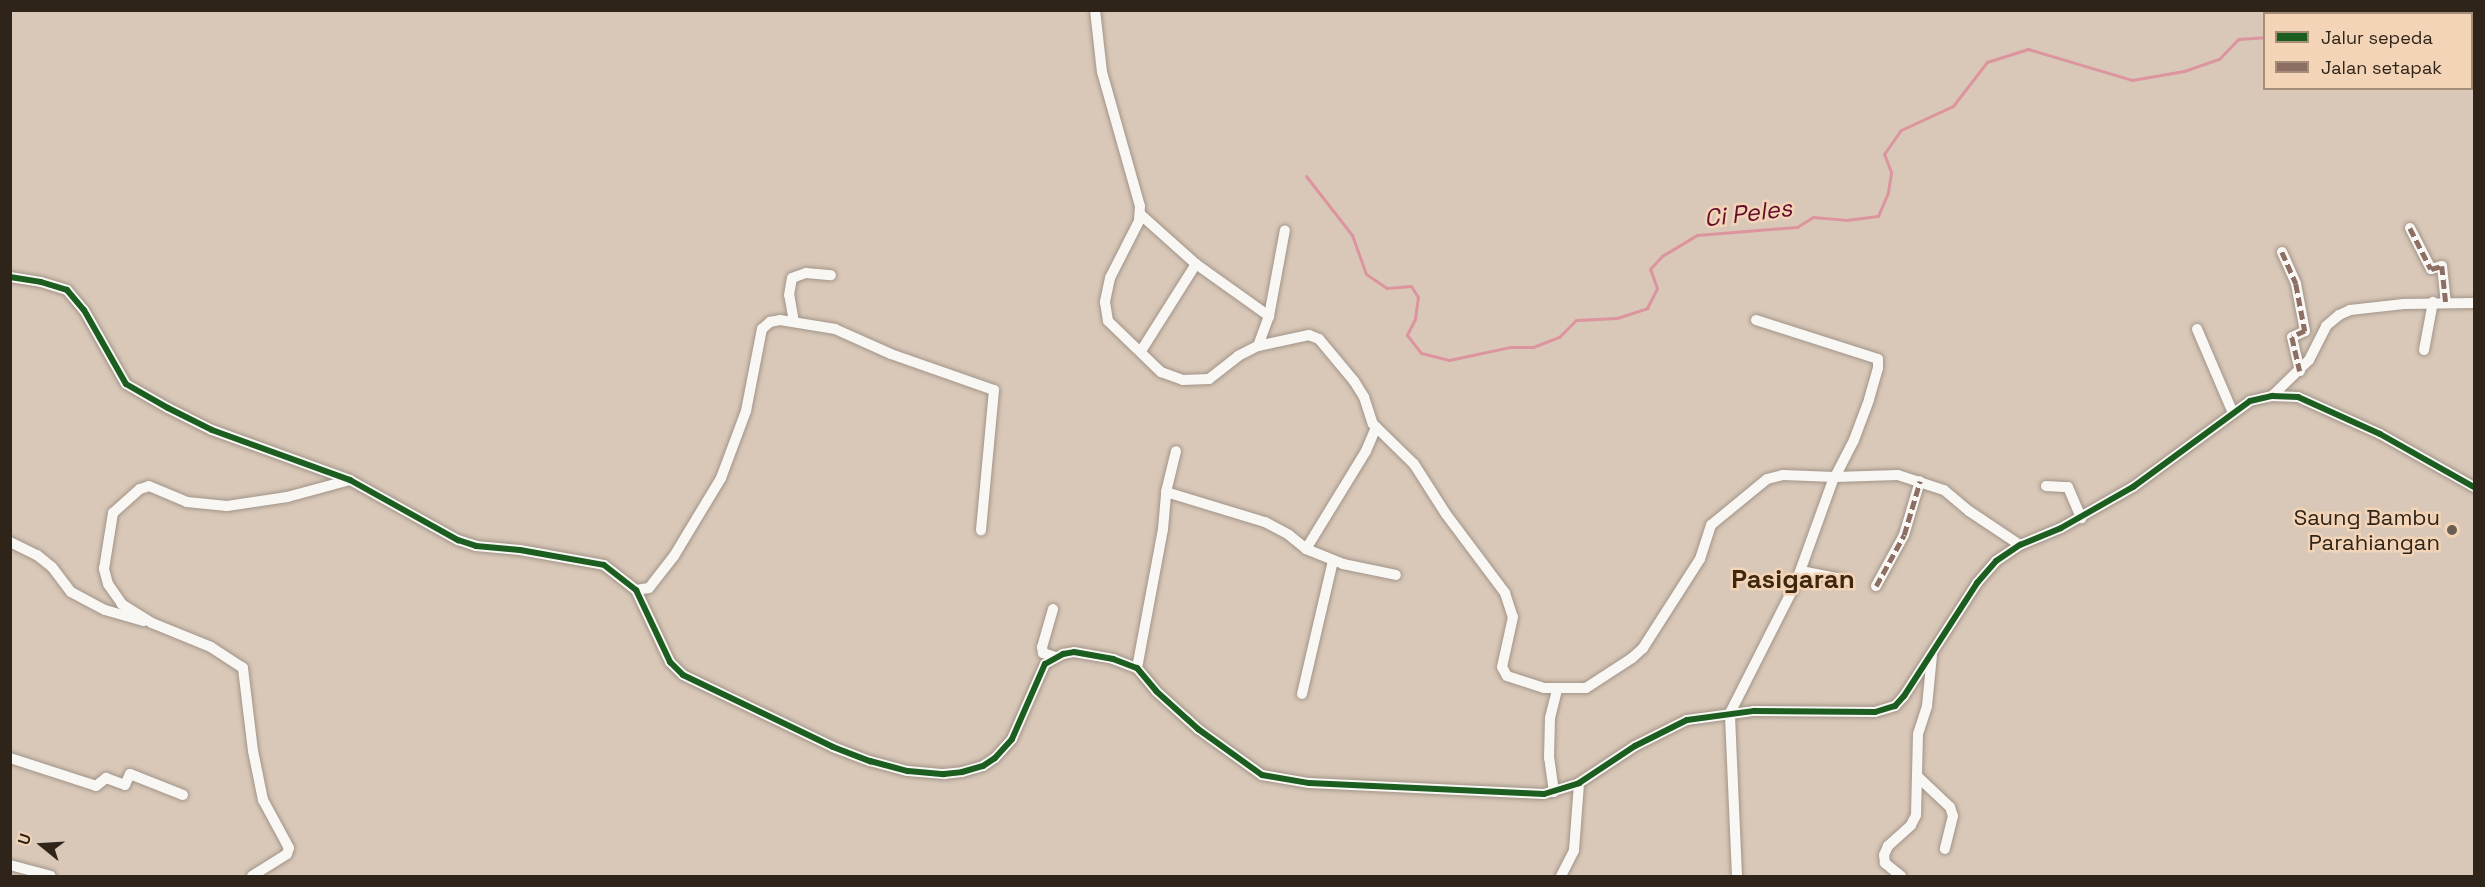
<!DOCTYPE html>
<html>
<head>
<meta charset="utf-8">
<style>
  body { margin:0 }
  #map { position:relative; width:2485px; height:887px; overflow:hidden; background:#d9c8b8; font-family:"Space Grotesk",sans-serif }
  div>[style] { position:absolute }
  .stream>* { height:3px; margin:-1.5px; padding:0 1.5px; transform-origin:1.5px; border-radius:1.5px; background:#dc949f }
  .roads { filter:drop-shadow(0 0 2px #a19488) drop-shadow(0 0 2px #a19488) }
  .minor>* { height:10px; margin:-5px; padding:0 5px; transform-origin:5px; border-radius:5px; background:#f9f7f4 }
  .quiet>* { height:4.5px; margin-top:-2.25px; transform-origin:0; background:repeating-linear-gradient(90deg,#8d6e63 0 9px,transparent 0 13.5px) }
  .cycleway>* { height:6px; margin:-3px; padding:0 3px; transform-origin:3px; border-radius:3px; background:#1b5e20 }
  .dots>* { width:16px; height:16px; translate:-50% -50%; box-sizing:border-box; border:3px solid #f3d4b7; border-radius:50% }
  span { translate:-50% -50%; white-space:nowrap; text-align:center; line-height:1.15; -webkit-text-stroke:5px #f3d4b7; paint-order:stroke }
  .poi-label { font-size:22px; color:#2f2419 }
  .right { translate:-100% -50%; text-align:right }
  .water-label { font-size:24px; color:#630c2c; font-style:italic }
  .quarter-label { font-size:26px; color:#3f280e; font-weight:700 }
  .frame { position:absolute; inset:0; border:12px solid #2f2419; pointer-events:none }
  .legend { position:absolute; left:2263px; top:12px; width:210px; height:78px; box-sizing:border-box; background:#f3d4b7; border:2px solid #a58e78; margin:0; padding:8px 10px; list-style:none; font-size:18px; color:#2f2419 }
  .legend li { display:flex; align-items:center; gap:12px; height:30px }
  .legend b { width:30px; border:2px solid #a58e78 }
  .north { position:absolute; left:12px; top:815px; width:60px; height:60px; -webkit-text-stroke:4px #f3d4b7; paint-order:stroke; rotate:288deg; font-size:16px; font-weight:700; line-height:24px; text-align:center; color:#2f2419 }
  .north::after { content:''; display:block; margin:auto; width:21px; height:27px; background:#2f2419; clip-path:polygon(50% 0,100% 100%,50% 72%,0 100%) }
</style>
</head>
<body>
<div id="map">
  <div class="stream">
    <i style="left:2350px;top:14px;width:4px;rotate:-76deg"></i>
    <i style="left:1306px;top:176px;width:75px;rotate:52.1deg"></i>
    <i style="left:1352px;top:235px;width:41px;rotate:70.3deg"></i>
    <i style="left:1366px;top:274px;width:25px;rotate:34deg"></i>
    <i style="left:1387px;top:288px;width:24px;rotate:-5deg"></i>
    <i style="left:1411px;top:286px;width:13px;rotate:58deg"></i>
    <i style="left:1418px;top:297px;width:22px;rotate:98deg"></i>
    <i style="left:1415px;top:319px;width:18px;rotate:117deg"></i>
    <i style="left:1407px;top:335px;width:23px;rotate:52deg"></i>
    <i style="left:1421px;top:353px;width:29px;rotate:14deg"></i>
    <i style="left:1449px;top:360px;width:62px;rotate:-12deg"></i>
    <i style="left:1510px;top:347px;width:23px"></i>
    <i style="left:1533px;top:347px;width:28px;rotate:-21deg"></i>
    <i style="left:1559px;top:337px;width:24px;rotate:-45deg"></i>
    <i style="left:1576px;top:320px;width:41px;rotate:-2.8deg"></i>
    <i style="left:1617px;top:318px;width:32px;rotate:-18deg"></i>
    <i style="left:1647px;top:308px;width:22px;rotate:-63deg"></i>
    <i style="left:1657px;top:288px;width:20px;rotate:-110deg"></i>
    <i style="left:1650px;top:269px;width:18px;rotate:-47deg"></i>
    <i style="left:1662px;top:256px;width:41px;rotate:-31deg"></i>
    <i style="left:1697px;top:235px;width:100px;rotate:-4.6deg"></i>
    <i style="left:1797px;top:227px;width:19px;rotate:-32deg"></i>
    <i style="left:1813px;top:217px;width:33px;rotate:5deg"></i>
    <i style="left:1846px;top:220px;width:32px;rotate:-7deg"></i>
    <i style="left:1878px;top:216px;width:26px;rotate:-67deg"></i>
    <i style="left:1888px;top:192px;width:20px;rotate:-81deg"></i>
    <i style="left:1891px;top:172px;width:19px;rotate:-111deg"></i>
    <i style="left:1884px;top:154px;width:29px;rotate:-55deg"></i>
    <i style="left:1901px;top:130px;width:57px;rotate:-24.8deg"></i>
    <i style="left:1953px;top:106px;width:56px;rotate:-52.3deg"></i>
    <i style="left:1987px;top:62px;width:43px;rotate:-17.6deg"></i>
    <i style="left:2028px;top:49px;width:109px;rotate:16.6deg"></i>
    <i style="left:2132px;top:80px;width:53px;rotate:-9.8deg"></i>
    <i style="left:2184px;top:71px;width:37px;rotate:-19deg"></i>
    <i style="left:2219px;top:59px;width:28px;rotate:-46deg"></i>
    <i style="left:2238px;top:39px;width:26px;rotate:-4deg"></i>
  </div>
  <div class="roads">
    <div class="minor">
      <i style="left:1095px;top:10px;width:62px;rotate:83.6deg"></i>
      <i style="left:1102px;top:72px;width:139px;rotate:74.2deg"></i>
      <i style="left:1140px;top:206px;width:15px;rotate:94deg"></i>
      <i style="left:1139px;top:221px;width:64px;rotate:117deg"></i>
      <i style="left:1110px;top:278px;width:25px;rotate:102deg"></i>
      <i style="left:1105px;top:302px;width:19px;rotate:81deg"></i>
      <i style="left:1108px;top:321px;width:74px;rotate:43.9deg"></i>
      <i style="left:1161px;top:372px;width:23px;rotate:20deg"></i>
      <i style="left:1183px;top:380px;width:26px;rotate:-2deg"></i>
      <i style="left:1209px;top:379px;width:37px;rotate:-38deg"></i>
      <i style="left:1238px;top:356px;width:22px;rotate:-27deg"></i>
      <i style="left:1258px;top:346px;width:52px;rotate:-12.2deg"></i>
      <i style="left:1309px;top:335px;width:11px;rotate:22deg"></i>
      <i style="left:1319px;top:339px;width:55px;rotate:50.2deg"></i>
      <i style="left:1354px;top:381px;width:19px;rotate:58deg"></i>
      <i style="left:1364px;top:397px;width:28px;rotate:72deg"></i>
      <i style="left:1373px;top:424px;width:57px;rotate:44.3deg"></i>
      <i style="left:1414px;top:464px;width:59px;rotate:57.4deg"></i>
      <i style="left:1446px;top:514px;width:99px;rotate:53.2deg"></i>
      <i style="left:1505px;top:593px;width:25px;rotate:72deg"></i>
      <i style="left:1513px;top:617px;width:51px;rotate:102.4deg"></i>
      <i style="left:1502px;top:667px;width:10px;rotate:61deg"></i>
      <i style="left:1507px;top:676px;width:39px;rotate:18deg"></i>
      <i style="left:1544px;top:688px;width:42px"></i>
      <i style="left:1586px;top:688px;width:55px;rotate:-33.1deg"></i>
      <i style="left:1632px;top:658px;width:15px;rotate:-42deg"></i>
      <i style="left:1643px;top:648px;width:106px;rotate:-57.4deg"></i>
      <i style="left:1700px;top:559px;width:36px;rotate:-72deg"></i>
      <i style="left:1711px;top:525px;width:72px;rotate:-39.4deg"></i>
      <i style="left:1767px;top:479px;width:16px;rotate:-14deg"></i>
      <i style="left:1783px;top:475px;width:52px;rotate:2.2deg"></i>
      <i style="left:1835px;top:477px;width:63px;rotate:-1.8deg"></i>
      <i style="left:1898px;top:475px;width:48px;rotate:18.1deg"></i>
      <i style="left:1944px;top:490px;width:33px;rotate:40deg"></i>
      <i style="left:1969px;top:511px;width:61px;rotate:33.7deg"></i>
      <i style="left:2472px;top:68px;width:2px"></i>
      <i style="left:1140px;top:214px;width:75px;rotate:41.8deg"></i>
      <i style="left:1196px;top:264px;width:90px;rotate:35.5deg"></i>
      <i style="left:2410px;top:228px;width:46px;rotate:62.9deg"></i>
      <i style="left:2431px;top:269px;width:11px;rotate:-15deg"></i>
      <i style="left:2442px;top:266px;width:36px;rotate:84deg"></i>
      <i style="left:2282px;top:252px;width:35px;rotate:66deg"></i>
      <i style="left:2296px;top:284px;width:48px;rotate:79.2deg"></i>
      <i style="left:2305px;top:331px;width:14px;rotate:155deg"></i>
      <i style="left:2292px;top:337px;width:35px;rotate:77deg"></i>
      <i style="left:10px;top:277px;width:31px;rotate:9deg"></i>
      <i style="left:41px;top:282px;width:27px;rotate:17deg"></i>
      <i style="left:67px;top:290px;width:26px;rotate:50deg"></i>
      <i style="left:84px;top:310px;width:85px;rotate:60.4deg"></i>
      <i style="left:126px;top:384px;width:48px;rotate:29.7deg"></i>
      <i style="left:168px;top:408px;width:49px;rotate:26.6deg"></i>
      <i style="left:212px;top:430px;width:147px;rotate:19.9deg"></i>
      <i style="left:350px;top:480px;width:124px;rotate:29.1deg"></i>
      <i style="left:458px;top:540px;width:19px;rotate:18deg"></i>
      <i style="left:476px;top:546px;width:44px;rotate:5.2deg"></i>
      <i style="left:520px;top:550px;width:85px;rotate:10.1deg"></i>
      <i style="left:604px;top:565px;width:41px;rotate:38deg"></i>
      <i style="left:636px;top:590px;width:80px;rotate:64.7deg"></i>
      <i style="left:670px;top:662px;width:18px;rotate:45deg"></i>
      <i style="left:683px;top:675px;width:166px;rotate:25.6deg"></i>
      <i style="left:833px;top:747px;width:40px;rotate:21deg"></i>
      <i style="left:870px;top:761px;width:39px;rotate:15deg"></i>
      <i style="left:908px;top:771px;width:36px;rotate:5deg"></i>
      <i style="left:944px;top:774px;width:18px;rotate:-6deg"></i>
      <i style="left:962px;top:772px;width:22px;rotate:-16deg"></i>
      <i style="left:983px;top:766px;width:14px;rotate:-34deg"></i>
      <i style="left:995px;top:758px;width:25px;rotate:-48deg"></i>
      <i style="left:1012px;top:739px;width:82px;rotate:-66.3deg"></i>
      <i style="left:1045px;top:664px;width:21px;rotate:-29deg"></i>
      <i style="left:1063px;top:654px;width:11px;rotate:-10deg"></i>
      <i style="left:1074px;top:652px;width:40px;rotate:10deg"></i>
      <i style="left:1113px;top:659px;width:26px;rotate:21deg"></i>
      <i style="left:1137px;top:668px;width:30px;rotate:50deg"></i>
      <i style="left:1156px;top:691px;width:57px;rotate:42.1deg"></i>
      <i style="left:1198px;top:729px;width:79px;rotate:35.7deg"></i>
      <i style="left:1262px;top:775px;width:48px;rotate:9.7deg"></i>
      <i style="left:1309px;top:783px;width:235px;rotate:2.7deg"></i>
      <i style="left:1544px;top:794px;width:37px;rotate:-17deg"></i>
      <i style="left:1579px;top:783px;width:67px;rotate:-33.5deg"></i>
      <i style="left:1635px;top:746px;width:58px;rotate:-26.6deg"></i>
      <i style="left:1687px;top:720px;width:68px;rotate:-7.7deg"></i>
      <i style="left:1754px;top:711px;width:121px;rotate:0.5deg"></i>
      <i style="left:1875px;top:712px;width:21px;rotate:-17deg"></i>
      <i style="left:1895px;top:706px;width:13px;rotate:-48deg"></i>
      <i style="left:1904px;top:696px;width:135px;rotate:-57.1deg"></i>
      <i style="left:1977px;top:583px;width:29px;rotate:-49deg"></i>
      <i style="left:1996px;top:561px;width:29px;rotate:-34deg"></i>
      <i style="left:2020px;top:545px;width:44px;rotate:-22.5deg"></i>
      <i style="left:2061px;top:528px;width:83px;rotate:-29.7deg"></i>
      <i style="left:2133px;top:487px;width:145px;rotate:-36.3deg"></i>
      <i style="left:2250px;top:401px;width:23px;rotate:-13deg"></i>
      <i style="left:2272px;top:396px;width:26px;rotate:2deg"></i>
      <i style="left:2298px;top:397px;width:90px;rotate:24.3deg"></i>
      <i style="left:2380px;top:434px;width:108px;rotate:29.4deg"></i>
      <i style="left:1756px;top:320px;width:128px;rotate:17.7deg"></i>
      <i style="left:1878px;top:359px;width:9px;rotate:90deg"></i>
      <i style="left:1878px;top:368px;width:33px;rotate:106deg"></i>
      <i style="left:1869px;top:400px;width:43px;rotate:110.6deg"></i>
      <i style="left:1854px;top:440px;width:42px;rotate:117.2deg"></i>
      <i style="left:794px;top:322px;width:27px;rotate:-100deg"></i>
      <i style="left:789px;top:295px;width:17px;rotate:-80deg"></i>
      <i style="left:792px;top:278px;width:15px;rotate:-20deg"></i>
      <i style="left:806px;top:273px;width:25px;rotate:5deg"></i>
      <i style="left:2197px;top:329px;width:91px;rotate:66.8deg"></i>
      <i style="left:1258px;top:346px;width:32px;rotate:-70deg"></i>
      <i style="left:1269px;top:316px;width:87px;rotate:-79.5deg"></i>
      <i style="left:2424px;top:350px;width:49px;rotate:-79.4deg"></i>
      <i style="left:1141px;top:351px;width:103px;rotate:-57.7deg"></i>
      <i style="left:2272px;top:396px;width:52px;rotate:-44.2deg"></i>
      <i style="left:2309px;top:360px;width:38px;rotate:-63deg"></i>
      <i style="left:2326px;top:326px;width:17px;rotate:-40deg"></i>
      <i style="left:2339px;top:315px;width:12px;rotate:-24deg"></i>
      <i style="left:2350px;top:310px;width:54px;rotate:-6.3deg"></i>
      <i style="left:2404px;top:304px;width:70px;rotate:-0.8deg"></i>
      <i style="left:2046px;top:486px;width:22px;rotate:3deg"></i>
      <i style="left:2068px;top:487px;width:34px;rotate:67deg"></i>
      <i style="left:1166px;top:492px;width:103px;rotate:16.9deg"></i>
      <i style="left:1265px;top:522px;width:27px;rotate:28deg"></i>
      <i style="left:1289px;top:535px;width:22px;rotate:39deg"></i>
      <i style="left:1306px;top:549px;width:40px;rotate:22deg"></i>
      <i style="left:1343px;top:564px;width:54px;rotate:11.7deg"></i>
      <i style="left:10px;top:542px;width:30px;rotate:26deg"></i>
      <i style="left:37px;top:555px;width:19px;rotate:39deg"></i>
      <i style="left:52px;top:567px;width:31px;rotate:53deg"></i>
      <i style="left:71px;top:592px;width:38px;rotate:28deg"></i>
      <i style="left:105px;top:610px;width:40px;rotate:16deg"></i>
      <i style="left:1306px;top:549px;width:115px;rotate:-58.5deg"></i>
      <i style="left:1366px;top:451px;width:26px;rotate:-67deg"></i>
      <i style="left:1801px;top:571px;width:46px;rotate:11.3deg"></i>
      <i style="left:1876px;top:586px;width:58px;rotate:-61.2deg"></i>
      <i style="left:1904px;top:535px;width:56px;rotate:-73.5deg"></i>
      <i style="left:636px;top:590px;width:13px;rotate:-9deg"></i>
      <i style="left:649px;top:588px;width:41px;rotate:-52deg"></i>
      <i style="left:674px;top:556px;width:91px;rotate:-58.9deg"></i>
      <i style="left:721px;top:478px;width:72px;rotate:-69.5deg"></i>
      <i style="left:746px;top:411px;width:84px;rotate:-79deg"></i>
      <i style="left:762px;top:329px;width:11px;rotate:-41deg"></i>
      <i style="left:770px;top:322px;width:10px;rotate:-11deg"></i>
      <i style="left:780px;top:320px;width:56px;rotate:9.3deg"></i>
      <i style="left:835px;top:329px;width:61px;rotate:24.1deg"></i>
      <i style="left:891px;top:354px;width:109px;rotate:19.3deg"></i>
      <i style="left:994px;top:390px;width:141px;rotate:95.3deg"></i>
      <i style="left:1053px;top:609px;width:40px;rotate:106deg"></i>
      <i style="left:1042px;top:647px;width:6px;rotate:81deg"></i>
      <i style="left:1043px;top:653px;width:13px;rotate:18deg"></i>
      <i style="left:1137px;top:668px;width:141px;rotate:-79.4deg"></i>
      <i style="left:1163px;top:529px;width:37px;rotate:-85deg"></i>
      <i style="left:1166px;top:492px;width:42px;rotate:-76.3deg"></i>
      <i style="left:1302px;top:694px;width:137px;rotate:-76.9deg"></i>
      <i style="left:10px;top:758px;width:90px;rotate:18deg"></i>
      <i style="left:96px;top:786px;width:13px;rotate:-39deg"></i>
      <i style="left:106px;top:778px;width:20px;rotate:20deg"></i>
      <i style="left:125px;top:785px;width:12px;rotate:-66deg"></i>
      <i style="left:130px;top:774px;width:57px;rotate:21.6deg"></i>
      <i style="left:1917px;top:776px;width:45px;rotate:43.2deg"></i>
      <i style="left:1950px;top:807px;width:9px;rotate:72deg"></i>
      <i style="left:1953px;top:816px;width:34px;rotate:104deg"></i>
      <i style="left:1554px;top:792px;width:34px;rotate:-98deg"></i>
      <i style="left:1549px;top:758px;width:40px;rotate:-88.6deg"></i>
      <i style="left:1550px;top:718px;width:30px;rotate:-76deg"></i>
      <i style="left:10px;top:865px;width:42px;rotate:15deg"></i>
      <i style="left:252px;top:876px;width:41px;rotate:-32.2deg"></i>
      <i style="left:287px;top:854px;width:6px;rotate:-72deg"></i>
      <i style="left:289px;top:848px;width:55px;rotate:-118.4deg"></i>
      <i style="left:263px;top:800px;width:50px;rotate:-101.5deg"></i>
      <i style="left:253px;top:751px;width:84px;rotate:-96.9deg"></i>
      <i style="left:243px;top:668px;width:38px;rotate:-147deg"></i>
      <i style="left:211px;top:647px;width:64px;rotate:-157.9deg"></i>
      <i style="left:152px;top:623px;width:36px;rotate:-148deg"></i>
      <i style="left:122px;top:604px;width:24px;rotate:-125deg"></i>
      <i style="left:108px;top:584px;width:16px;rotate:-105deg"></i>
      <i style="left:104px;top:569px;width:57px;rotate:-80.9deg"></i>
      <i style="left:113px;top:513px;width:36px;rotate:-42deg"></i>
      <i style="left:140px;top:489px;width:9px;rotate:-18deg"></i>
      <i style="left:149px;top:486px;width:41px;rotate:22.8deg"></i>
      <i style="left:187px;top:502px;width:40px;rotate:5.7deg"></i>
      <i style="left:227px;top:506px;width:61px;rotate:-8.5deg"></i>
      <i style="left:287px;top:497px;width:65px;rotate:-15.1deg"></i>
      <i style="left:1561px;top:876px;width:29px;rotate:-63deg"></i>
      <i style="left:1574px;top:850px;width:67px;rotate:-85.7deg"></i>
      <i style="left:1737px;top:876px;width:163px;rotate:-92.5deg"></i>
      <i style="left:1730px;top:713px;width:144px;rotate:-63.1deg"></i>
      <i style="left:1795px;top:585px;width:115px;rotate:-70.1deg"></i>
      <i style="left:1901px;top:876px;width:21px;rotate:-141deg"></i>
      <i style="left:1885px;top:863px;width:8px;rotate:-97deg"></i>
      <i style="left:1884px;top:855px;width:10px;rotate:-66deg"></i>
      <i style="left:1888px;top:846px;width:31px;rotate:-42deg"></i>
      <i style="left:1911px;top:825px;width:11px;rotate:-63deg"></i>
      <i style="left:1916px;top:815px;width:81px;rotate:-88.6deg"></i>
      <i style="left:1918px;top:734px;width:29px;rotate:-72deg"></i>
      <i style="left:1927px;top:706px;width:51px;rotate:-84.4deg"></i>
    </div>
  </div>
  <div class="quiet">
    <i style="left:2472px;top:68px;width:2px"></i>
    <i style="left:2410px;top:228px;width:46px;rotate:62.9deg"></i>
    <i style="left:2431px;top:269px;width:11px;rotate:-15deg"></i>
    <i style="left:2442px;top:266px;width:36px;rotate:84deg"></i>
    <i style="left:2282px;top:252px;width:35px;rotate:66deg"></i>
    <i style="left:2296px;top:284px;width:48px;rotate:79.2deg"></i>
    <i style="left:2305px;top:331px;width:14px;rotate:155deg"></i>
    <i style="left:2292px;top:337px;width:35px;rotate:77deg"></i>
    <i style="left:1876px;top:586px;width:58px;rotate:-61.2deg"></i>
    <i style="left:1904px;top:535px;width:56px;rotate:-73.5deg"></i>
  </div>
  <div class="cycleway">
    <i style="left:10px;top:277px;width:31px;rotate:9deg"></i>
    <i style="left:41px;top:282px;width:27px;rotate:17deg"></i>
    <i style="left:67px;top:290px;width:26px;rotate:50deg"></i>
    <i style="left:84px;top:310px;width:85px;rotate:60.4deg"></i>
    <i style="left:126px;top:384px;width:48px;rotate:29.7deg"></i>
    <i style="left:168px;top:408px;width:49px;rotate:26.6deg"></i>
    <i style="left:212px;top:430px;width:147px;rotate:19.9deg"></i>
    <i style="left:350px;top:480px;width:124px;rotate:29.1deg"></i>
    <i style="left:458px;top:540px;width:19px;rotate:18deg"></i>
    <i style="left:476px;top:546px;width:44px;rotate:5.2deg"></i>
    <i style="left:520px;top:550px;width:85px;rotate:10.1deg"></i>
    <i style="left:604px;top:565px;width:41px;rotate:38deg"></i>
    <i style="left:636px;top:590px;width:80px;rotate:64.7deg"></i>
    <i style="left:670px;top:662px;width:18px;rotate:45deg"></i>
    <i style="left:683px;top:675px;width:166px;rotate:25.6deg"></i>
    <i style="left:833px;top:747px;width:40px;rotate:21deg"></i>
    <i style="left:870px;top:761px;width:39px;rotate:15deg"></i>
    <i style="left:908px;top:771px;width:36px;rotate:5deg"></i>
    <i style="left:944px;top:774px;width:18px;rotate:-6deg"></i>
    <i style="left:962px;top:772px;width:22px;rotate:-16deg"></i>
    <i style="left:983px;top:766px;width:14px;rotate:-34deg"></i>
    <i style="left:995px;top:758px;width:25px;rotate:-48deg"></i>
    <i style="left:1012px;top:739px;width:82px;rotate:-66.3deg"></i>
    <i style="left:1045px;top:664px;width:21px;rotate:-29deg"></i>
    <i style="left:1063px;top:654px;width:11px;rotate:-10deg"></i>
    <i style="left:1074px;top:652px;width:40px;rotate:10deg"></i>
    <i style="left:1113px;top:659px;width:26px;rotate:21deg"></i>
    <i style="left:1137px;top:668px;width:30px;rotate:50deg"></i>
    <i style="left:1156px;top:691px;width:57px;rotate:42.1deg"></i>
    <i style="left:1198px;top:729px;width:79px;rotate:35.7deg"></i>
    <i style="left:1262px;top:775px;width:48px;rotate:9.7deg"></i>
    <i style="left:1309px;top:783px;width:235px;rotate:2.7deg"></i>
    <i style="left:1544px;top:794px;width:37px;rotate:-17deg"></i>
    <i style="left:1579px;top:783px;width:67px;rotate:-33.5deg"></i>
    <i style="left:1635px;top:746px;width:58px;rotate:-26.6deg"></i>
    <i style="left:1687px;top:720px;width:68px;rotate:-7.7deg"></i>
    <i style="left:1754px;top:711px;width:121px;rotate:0.5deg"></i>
    <i style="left:1875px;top:712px;width:21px;rotate:-17deg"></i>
    <i style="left:1895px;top:706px;width:13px;rotate:-48deg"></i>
    <i style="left:1904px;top:696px;width:135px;rotate:-57.1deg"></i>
    <i style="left:1977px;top:583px;width:29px;rotate:-49deg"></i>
    <i style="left:1996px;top:561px;width:29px;rotate:-34deg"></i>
    <i style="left:2020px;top:545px;width:44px;rotate:-22.5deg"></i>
    <i style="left:2061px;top:528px;width:83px;rotate:-29.7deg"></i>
    <i style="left:2133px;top:487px;width:145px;rotate:-36.3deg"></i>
    <i style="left:2250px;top:401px;width:23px;rotate:-13deg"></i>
    <i style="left:2272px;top:396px;width:26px;rotate:2deg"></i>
    <i style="left:2298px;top:397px;width:90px;rotate:24.3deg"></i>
    <i style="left:2380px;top:434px;width:108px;rotate:29.4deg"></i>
  </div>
  <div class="dots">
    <i style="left:2452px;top:530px;background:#6a5d51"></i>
  </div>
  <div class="poi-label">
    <span class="right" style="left:2440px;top:530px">Saung Bambu<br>Parahiangan</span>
  </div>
  <div class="water-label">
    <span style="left:1748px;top:213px;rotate:-7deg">Ci Peles</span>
  </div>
  <div class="quarter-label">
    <span style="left:1793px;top:580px">Pasigaran</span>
  </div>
  <div class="frame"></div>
  <ul class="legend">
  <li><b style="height:8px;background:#1b5e20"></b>Jalur sepeda</li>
  <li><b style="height:8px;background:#8d6e63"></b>Jalan setapak</li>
  </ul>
  <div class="north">U</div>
</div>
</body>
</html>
